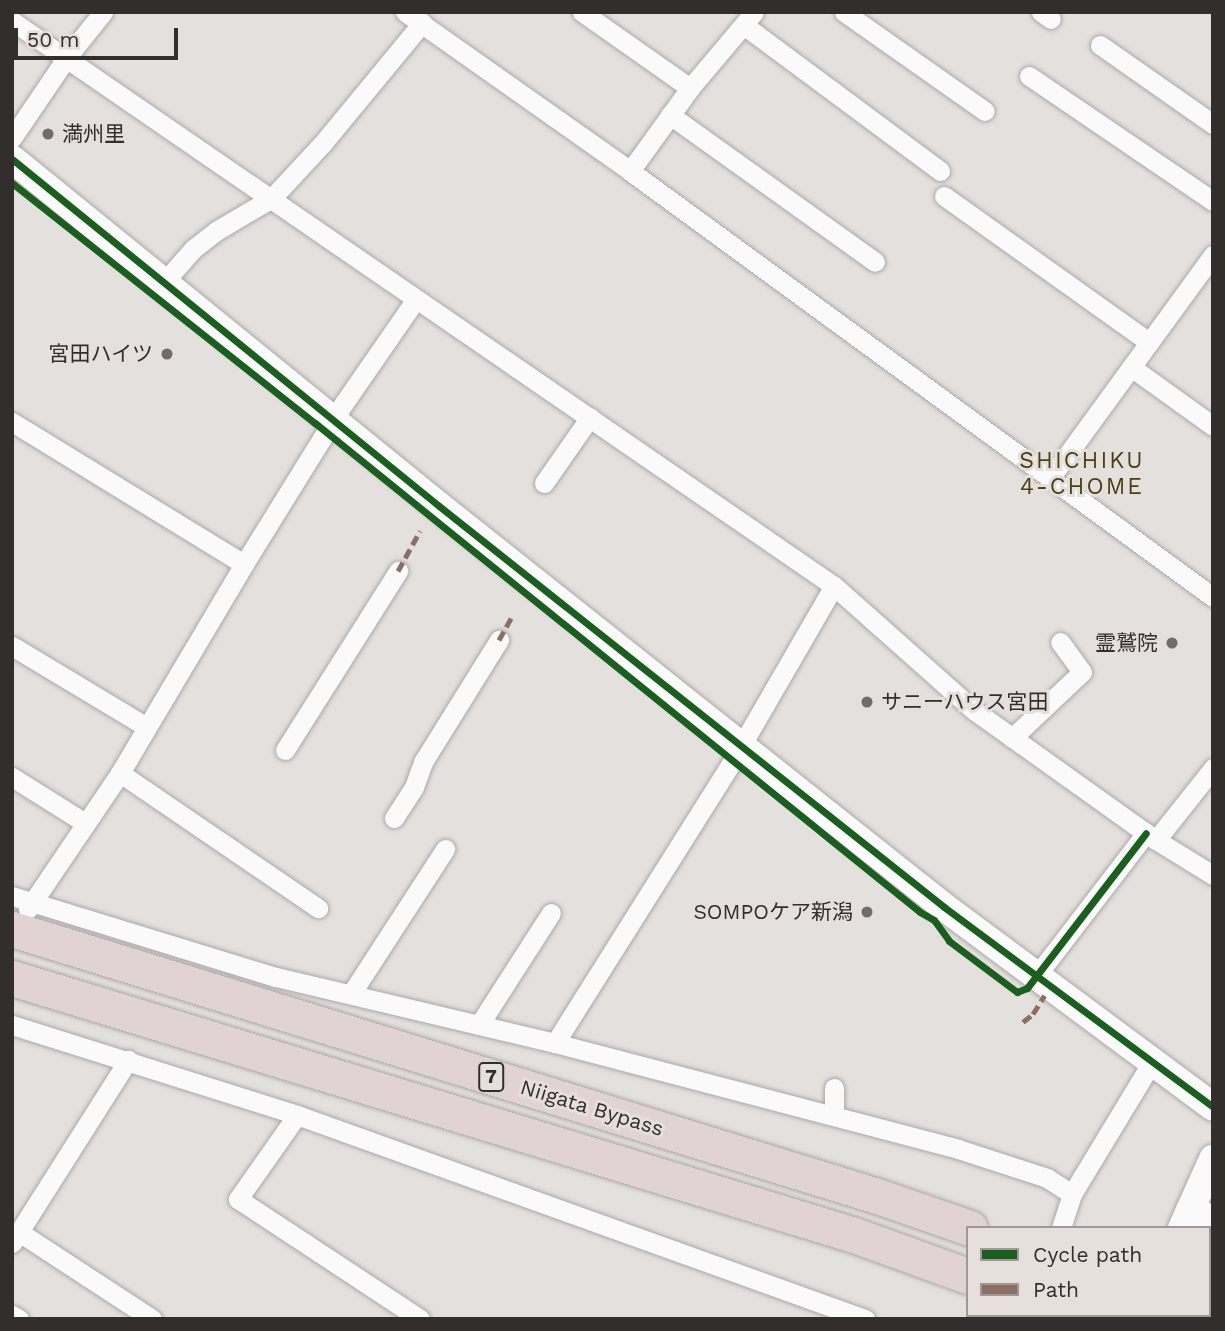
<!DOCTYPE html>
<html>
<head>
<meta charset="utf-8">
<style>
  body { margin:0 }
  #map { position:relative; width:1225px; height:1331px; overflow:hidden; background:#e4e0de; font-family:"Work Sans","Noto Sans JP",sans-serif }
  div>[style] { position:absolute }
  .roads { filter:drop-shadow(0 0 2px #aba8a7) drop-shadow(0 0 2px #aba8a7) }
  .street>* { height:19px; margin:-9.5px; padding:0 9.5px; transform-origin:9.5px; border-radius:9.5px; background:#fbfafa }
  .secondary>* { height:28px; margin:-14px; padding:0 14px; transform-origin:14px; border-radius:14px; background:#fbfafa }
  .highway>* { height:35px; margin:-17.5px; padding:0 17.5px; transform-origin:17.5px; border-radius:17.5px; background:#e1d2d4 }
  .rail>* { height:8px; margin-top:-4px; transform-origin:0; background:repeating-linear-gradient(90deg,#e6dfdc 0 16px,#bcbbbb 0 32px); box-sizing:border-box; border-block:2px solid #bcbbbb }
  .quiet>* { height:5px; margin-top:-2.5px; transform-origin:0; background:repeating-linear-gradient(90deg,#8d6e63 0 10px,transparent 0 15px) }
  .cycleway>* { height:7px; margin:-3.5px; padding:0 3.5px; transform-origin:3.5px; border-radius:3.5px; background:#1b5e20 }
  .dots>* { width:19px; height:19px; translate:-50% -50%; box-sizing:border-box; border:4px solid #e6dfdc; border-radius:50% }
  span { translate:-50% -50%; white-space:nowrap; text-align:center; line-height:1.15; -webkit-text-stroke:6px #e6dfdc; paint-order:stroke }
  .shield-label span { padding:2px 5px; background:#e6dfdc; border:2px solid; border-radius:5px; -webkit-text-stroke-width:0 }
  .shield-label { font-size:19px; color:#312e2d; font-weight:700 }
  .poi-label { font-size:21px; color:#312e2d }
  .left { translate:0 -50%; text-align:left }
  .right { translate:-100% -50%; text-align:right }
  .street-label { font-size:21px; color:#312e2d }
  .neighbourhood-label { font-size:23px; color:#494117; letter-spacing:2px }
  .frame { position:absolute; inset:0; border:14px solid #312e2d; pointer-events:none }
  .legend { position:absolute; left:966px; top:1226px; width:245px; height:91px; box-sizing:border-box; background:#e6dfdc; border:2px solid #9e9896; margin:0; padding:9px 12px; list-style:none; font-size:21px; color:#312e2d }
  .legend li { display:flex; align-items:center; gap:14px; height:35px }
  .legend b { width:35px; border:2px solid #9e9896 }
  .scale { position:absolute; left:14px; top:28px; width:164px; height:32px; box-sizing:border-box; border:4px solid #312e2d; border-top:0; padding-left:9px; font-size:21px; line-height:24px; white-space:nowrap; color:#312e2d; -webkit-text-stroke:5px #e6dfdc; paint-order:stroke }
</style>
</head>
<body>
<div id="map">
  <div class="roads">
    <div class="street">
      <i style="left:405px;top:12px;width:276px;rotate:35.2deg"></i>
      <i style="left:630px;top:171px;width:722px;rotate:36.16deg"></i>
      <i style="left:582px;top:12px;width:132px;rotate:35.1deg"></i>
      <i style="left:844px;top:12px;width:172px;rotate:35.1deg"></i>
      <i style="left:1041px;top:12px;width:12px;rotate:35deg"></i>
      <i style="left:12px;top:21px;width:997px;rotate:34.5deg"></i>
      <i style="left:834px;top:586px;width:188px;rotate:41.6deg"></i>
      <i style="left:975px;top:711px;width:222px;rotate:35.5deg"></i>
      <i style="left:1156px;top:840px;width:67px;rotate:31.6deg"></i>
      <i style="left:745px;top:26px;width:243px;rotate:36.6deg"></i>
      <i style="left:1100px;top:45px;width:138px;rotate:35deg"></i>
      <i style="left:1029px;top:76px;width:222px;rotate:34.2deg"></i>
      <i style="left:670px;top:115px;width:252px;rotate:35.6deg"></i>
      <i style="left:12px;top:138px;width:98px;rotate:-55.8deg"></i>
      <i style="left:67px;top:57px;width:58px;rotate:-51.3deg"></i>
      <i style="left:630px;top:171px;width:102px;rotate:-54.1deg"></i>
      <i style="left:690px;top:88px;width:99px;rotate:-49.9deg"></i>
      <i style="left:944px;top:196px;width:252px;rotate:35.5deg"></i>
      <i style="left:165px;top:281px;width:43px;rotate:-48.8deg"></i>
      <i style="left:193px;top:249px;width:29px;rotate:-38deg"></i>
      <i style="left:216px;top:231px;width:65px;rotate:-30.5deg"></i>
      <i style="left:272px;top:198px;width:75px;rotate:-47.2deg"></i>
      <i style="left:323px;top:143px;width:156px;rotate:-50.5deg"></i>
      <i style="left:1131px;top:367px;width:101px;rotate:35.7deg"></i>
      <i style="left:12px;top:422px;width:272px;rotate:31.5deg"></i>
      <i style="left:1051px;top:477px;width:275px;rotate:-53.9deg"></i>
      <i style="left:544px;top:483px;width:80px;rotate:-55.1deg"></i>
      <i style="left:12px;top:646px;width:155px;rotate:31deg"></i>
      <i style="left:1012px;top:738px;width:96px;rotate:-43.3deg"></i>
      <i style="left:1082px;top:672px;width:37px;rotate:-126deg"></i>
      <i style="left:285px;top:750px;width:212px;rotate:-57.7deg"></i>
      <i style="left:120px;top:773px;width:240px;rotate:34.3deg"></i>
      <i style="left:12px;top:777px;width:86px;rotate:32.2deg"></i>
      <i style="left:394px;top:818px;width:37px;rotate:-57deg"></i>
      <i style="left:414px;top:787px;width:27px;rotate:-70deg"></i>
      <i style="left:423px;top:762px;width:144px;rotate:-58.1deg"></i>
      <i style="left:1156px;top:840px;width:92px;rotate:-51.6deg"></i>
      <i style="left:12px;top:896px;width:276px;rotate:17.1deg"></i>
      <i style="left:276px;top:977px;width:287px;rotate:13.3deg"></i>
      <i style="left:555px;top:1043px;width:417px;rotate:14.7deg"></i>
      <i style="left:958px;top:1149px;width:94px;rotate:18deg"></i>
      <i style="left:1047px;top:1178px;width:30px;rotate:33deg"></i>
      <i style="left:28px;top:909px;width:164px;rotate:-55.9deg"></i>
      <i style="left:120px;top:773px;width:243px;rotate:-59.3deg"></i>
      <i style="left:244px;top:564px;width:190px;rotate:-58.2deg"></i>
      <i style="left:344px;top:403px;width:126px;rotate:-55.3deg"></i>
      <i style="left:1037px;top:975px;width:179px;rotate:-52.5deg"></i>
      <i style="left:351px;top:994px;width:173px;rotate:-57deg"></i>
      <i style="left:12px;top:1025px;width:299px;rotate:17.5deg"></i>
      <i style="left:297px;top:1115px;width:604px;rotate:19.76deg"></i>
      <i style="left:479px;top:1025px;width:133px;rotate:-57.3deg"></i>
      <i style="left:555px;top:1043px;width:334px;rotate:-57.8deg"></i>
      <i style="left:733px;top:760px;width:201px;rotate:-59.9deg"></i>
      <i style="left:834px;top:1088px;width:28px;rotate:90deg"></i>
      <i style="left:297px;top:1115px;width:103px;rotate:125.1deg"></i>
      <i style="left:238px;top:1199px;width:218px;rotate:33.4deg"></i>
      <i style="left:1061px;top:1228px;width:36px;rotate:-72deg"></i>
      <i style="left:1072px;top:1194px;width:157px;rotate:-58.8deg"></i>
      <i style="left:19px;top:1232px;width:159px;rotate:33.2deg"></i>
      <i style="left:12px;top:1243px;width:217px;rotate:-57.6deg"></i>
      <i style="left:12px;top:1315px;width:8px;rotate:30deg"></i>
      <i style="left:1029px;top:1319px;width:4px;rotate:-76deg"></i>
    </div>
    <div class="secondary">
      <i style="left:12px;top:159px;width:550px;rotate:39.1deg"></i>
      <i style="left:439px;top:506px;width:645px;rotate:38.45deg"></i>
      <i style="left:944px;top:907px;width:335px;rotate:36.6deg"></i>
      <i style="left:1190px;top:1210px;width:25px;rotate:23deg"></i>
      <i style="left:1182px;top:1228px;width:76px;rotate:-65.8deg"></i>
      <i style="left:1141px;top:1319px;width:4px;rotate:-76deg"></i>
    </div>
    <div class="highway">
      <i style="left:12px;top:929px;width:905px;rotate:17.15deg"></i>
      <i style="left:877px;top:1196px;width:98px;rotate:19deg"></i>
      <i style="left:12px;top:978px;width:880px;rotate:16.97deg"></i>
      <i style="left:854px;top:1235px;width:121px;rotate:19.8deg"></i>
      <i style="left:1066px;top:1315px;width:9px;rotate:27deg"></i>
      <i style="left:1187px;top:1315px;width:9px;rotate:27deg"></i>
    </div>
  </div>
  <div class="rail">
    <i style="left:1209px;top:1261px;width:8px;rotate:-60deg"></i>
    <i style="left:1182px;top:1319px;width:4px;rotate:-63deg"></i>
  </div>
  <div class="quiet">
    <i style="left:398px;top:571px;width:46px;rotate:-61.2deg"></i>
    <i style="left:499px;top:640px;width:29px;rotate:-61deg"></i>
    <i style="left:1023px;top:1022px;width:13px;rotate:-39deg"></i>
    <i style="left:1033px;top:1014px;width:22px;rotate:-58deg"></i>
  </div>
  <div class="cycleway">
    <i style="left:12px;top:159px;width:550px;rotate:39.1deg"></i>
    <i style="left:439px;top:506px;width:645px;rotate:38.45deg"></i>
    <i style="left:944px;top:907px;width:335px;rotate:36.6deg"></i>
    <i style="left:12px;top:183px;width:387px;rotate:38.4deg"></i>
    <i style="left:315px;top:423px;width:778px;rotate:38.95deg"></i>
    <i style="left:920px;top:912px;width:16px;rotate:30deg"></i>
    <i style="left:934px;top:920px;width:26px;rotate:54deg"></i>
    <i style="left:949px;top:941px;width:85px;rotate:36.9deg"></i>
    <i style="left:1017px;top:992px;width:11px;rotate:-22deg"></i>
    <i style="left:1027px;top:988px;width:195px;rotate:-52.5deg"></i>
  </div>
  <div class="dots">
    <i style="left:48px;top:134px;background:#706c6b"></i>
    <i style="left:167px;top:354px;background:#706c6b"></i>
    <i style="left:1172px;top:643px;background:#706c6b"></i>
    <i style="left:867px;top:702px;background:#706c6b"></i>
    <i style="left:867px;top:912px;background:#706c6b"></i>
  </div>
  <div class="shield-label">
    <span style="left:491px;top:1077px">7</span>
  </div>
  <div class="poi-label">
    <span class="left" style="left:62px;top:134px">満州里</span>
    <span class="right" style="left:153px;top:354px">宮田ハイツ</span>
    <span class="right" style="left:1158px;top:643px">霊鷲院</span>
    <span class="left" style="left:881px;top:702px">サニーハウス宮田</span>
    <span class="right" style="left:853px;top:912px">SOMPOケア新潟</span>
  </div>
  <div class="street-label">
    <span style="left:592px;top:1108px;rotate:17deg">Niigata Bypass</span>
  </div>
  <div class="neighbourhood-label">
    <span style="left:1082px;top:474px">SHICHIKU<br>4-CHOME</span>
  </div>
  <div class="frame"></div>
  <ul class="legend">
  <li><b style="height:9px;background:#1b5e20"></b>Cycle path</li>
  <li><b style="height:9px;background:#8d6e63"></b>Path</li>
  </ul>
  <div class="scale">50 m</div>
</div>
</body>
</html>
